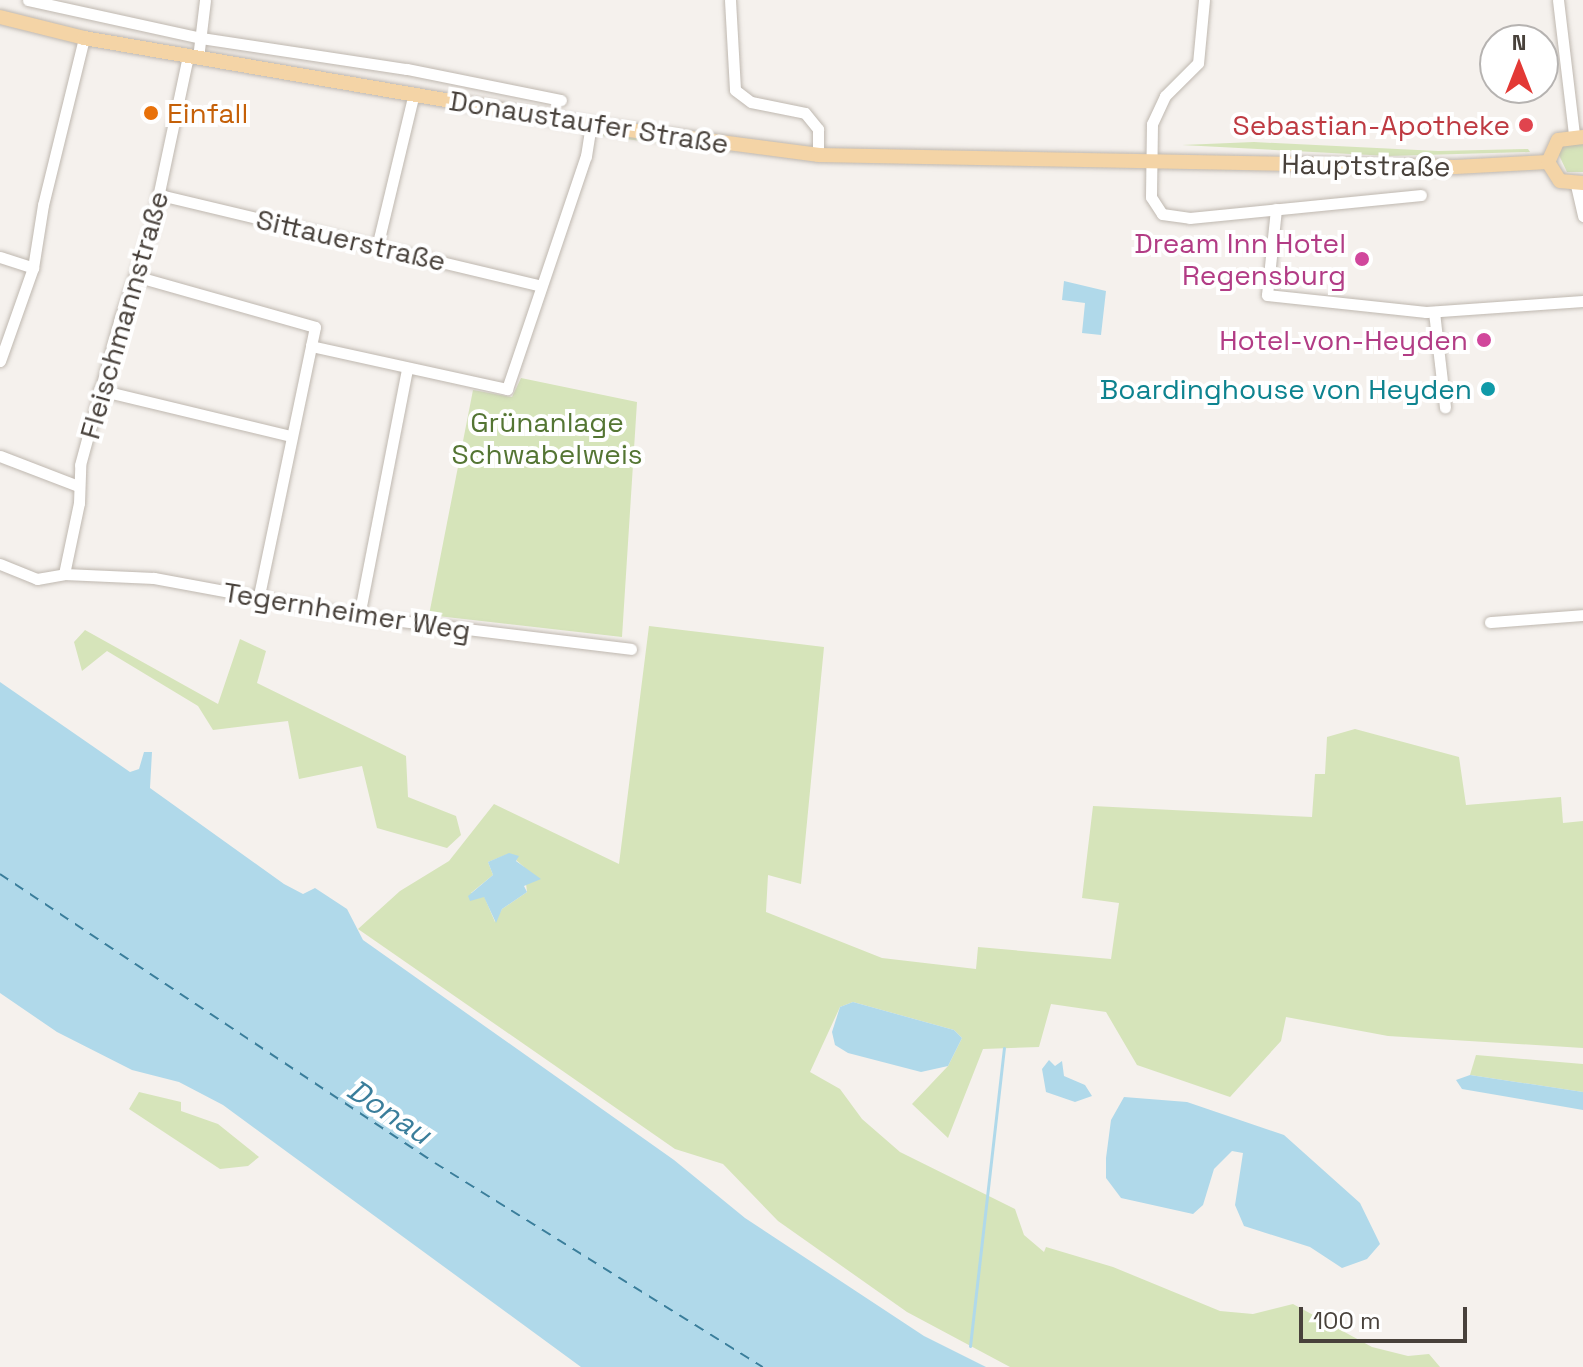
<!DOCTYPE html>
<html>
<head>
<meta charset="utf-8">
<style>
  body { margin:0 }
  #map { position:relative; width:1583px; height:1367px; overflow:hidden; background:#f5f1ed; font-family:"Space Grotesk",sans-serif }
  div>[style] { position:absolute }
  .green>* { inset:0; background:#d6e4ba }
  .water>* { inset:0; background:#b0d9ea }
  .stream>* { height:3px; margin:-1.5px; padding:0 1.5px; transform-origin:1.5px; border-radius:1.5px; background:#b0d9ea }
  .ferry>* { height:2px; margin-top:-1px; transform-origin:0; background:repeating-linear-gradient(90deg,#3a7e9b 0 10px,transparent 0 18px) }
  .roads { filter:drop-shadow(0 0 2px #bfb8b0) drop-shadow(0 0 2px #bfb8b0) }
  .minor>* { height:11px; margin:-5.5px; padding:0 5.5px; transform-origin:5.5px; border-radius:5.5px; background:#fff }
  .major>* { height:14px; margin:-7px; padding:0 7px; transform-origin:7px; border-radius:7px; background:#f4d4a6 }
  .dots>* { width:22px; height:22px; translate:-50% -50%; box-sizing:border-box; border:4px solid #fff; border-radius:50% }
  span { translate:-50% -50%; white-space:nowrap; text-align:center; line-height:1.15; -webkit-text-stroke:8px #fff; paint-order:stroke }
  .food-label { font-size:28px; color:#c56008 }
  .left { translate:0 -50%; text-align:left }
  .street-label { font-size:28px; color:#48413b }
  .health-label { font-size:28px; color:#be3a42 }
  .right { translate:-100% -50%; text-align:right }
  .hotel-label { font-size:28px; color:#b23c85 }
  .culture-label { font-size:28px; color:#0d838f }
  .park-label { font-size:28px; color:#547533 }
  .water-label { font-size:30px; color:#3a7e9b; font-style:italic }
  .north { position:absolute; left:1479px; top:24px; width:80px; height:80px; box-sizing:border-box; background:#fff; border:2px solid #b6b3b1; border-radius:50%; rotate:0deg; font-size:22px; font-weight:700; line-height:32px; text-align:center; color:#48413b }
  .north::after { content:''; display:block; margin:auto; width:28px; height:36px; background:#e33935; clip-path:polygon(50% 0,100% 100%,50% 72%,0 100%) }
  .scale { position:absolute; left:1299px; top:1307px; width:168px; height:36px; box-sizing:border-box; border:4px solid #48413b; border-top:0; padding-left:10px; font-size:24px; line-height:28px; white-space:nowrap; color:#48413b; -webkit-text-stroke:6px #fff; paint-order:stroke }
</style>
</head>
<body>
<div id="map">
  <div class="green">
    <i style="clip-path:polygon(598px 132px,666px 141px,737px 153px,602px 136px)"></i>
    <i style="clip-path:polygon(1254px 142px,1438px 151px,1528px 149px,1530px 152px,1389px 156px,1182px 145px)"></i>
    <i style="clip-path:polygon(1583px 142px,1583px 172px,1567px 172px,1558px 153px,1565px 143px)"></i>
    <i style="clip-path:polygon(521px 378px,637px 402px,622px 637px,429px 615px,473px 390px,512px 397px)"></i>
    <i style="clip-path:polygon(evenodd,649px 626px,824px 647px,801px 884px,768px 875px,766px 912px,882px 958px,976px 969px,978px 947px,1111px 959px,1119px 903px,1082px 898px,1093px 806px,1312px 817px,1315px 774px,1325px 774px,1327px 737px,1355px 729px,1459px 757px,1466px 805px,1561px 797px,1563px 823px,1583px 821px,1583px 1048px,1388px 1036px,1286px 1017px,1281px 1041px,1230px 1097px,1137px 1065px,1106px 1012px,1051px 1004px,1039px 1047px,983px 1049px,948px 1138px,912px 1104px,948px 1066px,962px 1038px,954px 1030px,853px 1002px,840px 1007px,810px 1072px,840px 1089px,862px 1119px,900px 1152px,1015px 1209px,1024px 1235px,1044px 1252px,1046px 1247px,1113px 1267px,1220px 1311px,1253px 1314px,1293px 1304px,1372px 1347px,1408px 1356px,1429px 1354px,1440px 1367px,1010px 1367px,907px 1312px,778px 1221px,723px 1164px,675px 1149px,358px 929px,400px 891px,449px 861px,494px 804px,619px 864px,649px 626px,508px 854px,518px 857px,516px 860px,524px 867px,527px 892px,502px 909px,495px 922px,484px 896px,471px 893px,493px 875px,488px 862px,508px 854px)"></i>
    <i style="clip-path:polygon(85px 630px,218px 704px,240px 639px,266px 651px,257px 683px,406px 756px,408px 797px,456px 816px,461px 835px,447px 848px,377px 828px,362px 766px,299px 779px,288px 721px,213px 730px,198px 706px,107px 651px,82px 671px,74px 642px)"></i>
    <i style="clip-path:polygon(1476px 1055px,1583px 1064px,1583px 1092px,1470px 1075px)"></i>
    <i style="clip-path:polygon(139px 1092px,181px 1102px,181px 1111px,218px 1124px,259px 1157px,248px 1166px,220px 1169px,129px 1109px)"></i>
  </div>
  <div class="water">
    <i style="clip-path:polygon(1064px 281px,1106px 291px,1101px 335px,1082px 333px,1085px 303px,1062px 300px)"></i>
    <i style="clip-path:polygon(0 682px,130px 772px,139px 769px,144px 752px,152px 752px,150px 788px,284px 884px,303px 894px,315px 888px,347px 909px,363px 940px,674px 1160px,745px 1218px,924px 1336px,986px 1367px,581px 1367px,223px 1105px,179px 1082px,132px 1070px,57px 1032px,0 993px)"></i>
    <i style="clip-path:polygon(509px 853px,519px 856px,516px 861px,541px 879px,524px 886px,527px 892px,502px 909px,496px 923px,484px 897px,470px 901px,468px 896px,493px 875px,488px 862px)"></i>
    <i style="clip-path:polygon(853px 1002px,954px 1030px,962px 1038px,948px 1066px,921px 1072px,848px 1053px,835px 1045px,832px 1032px,840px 1007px)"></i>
    <i style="clip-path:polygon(1049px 1060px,1055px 1066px,1062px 1061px,1064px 1076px,1085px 1085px,1092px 1096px,1075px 1102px,1046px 1092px,1042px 1069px)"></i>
    <i style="clip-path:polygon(1470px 1075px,1583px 1092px,1583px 1110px,1462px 1089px,1456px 1080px)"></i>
    <i style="clip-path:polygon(1124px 1097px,1187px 1102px,1284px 1135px,1360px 1203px,1380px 1244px,1367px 1259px,1342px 1268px,1310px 1247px,1244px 1226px,1235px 1205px,1243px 1153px,1232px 1151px,1214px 1169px,1203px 1205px,1193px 1214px,1121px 1198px,1106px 1178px,1106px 1158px,1111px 1120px)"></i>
  </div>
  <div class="stream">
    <i style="left:970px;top:1346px;width:300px;rotate:-83.5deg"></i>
  </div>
  <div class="ferry">
    <i style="left:0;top:874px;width:522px;rotate:33.6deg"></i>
    <i style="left:435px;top:1163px;width:386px;rotate:31.9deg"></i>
  </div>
  <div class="roads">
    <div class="minor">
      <i style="left:28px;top:0;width:177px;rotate:12.4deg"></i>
      <i style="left:201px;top:38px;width:208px;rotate:8.6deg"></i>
      <i style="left:407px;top:69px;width:157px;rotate:11.4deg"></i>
      <i style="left:730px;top:0;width:90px;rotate:86.8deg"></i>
      <i style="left:735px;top:90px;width:20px;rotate:37deg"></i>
      <i style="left:751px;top:102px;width:55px;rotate:11.5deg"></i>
      <i style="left:805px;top:113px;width:21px;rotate:51deg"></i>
      <i style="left:818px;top:129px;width:26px;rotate:90deg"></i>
      <i style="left:1204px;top:0;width:63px;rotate:95.4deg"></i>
      <i style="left:1198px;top:63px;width:47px;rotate:135deg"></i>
      <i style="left:1165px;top:96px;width:31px;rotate:115deg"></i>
      <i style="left:1152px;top:124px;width:73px;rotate:90.8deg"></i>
      <i style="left:1151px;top:197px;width:20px;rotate:57deg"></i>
      <i style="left:1162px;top:214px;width:28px;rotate:8deg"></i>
      <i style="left:1190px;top:218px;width:232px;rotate:-5.7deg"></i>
      <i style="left:1558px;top:0;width:136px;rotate:83.2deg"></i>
      <i style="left:198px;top:58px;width:58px;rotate:-83.1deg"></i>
      <i style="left:1576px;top:185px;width:32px;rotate:77deg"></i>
      <i style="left:160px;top:195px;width:392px;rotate:13.4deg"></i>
      <i style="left:1276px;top:209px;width:86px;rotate:96deg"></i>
      <i style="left:1267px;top:295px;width:160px;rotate:6.1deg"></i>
      <i style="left:1426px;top:312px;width:157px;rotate:-4deg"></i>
      <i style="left:377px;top:247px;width:158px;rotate:-76.5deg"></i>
      <i style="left:0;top:257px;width:35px;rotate:18deg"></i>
      <i style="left:135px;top:276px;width:187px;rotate:15.8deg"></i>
      <i style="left:315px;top:327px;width:19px;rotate:102deg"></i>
      <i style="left:311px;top:346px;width:201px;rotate:12.4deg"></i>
      <i style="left:507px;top:389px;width:246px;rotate:-71.3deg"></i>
      <i style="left:586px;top:156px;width:31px;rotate:-81deg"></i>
      <i style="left:1434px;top:312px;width:96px;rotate:83.4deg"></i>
      <i style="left:0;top:361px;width:99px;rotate:-70.5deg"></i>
      <i style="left:33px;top:268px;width:64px;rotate:-81deg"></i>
      <i style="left:43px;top:205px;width:172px;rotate:-76.2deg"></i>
      <i style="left:99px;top:390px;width:197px;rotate:13.5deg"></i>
      <i style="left:0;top:456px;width:84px;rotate:21deg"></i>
      <i style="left:0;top:564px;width:40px;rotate:22deg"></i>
      <i style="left:37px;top:579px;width:27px;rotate:-10deg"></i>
      <i style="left:64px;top:574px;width:90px;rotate:2.5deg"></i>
      <i style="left:154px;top:578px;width:208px;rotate:10.5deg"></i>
      <i style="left:359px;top:616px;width:274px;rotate:6.9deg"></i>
      <i style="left:64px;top:574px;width:73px;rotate:-78.1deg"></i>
      <i style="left:79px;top:503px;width:38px;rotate:-88deg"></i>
      <i style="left:80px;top:465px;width:149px;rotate:-74.8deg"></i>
      <i style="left:119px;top:321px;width:96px;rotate:-70.6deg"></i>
      <i style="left:151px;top:230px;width:178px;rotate:-78deg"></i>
      <i style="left:258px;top:600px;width:259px;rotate:-78.2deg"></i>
      <i style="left:359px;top:616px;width:251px;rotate:-79deg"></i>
      <i style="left:1490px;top:622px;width:93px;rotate:-4.3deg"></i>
    </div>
    <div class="major">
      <i style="left:0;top:17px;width:87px;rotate:14deg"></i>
      <i style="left:84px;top:38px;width:514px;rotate:9.74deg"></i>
      <i style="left:591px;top:125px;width:229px;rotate:7.5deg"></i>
      <i style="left:818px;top:155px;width:637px;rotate:1.08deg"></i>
      <i style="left:1455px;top:167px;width:93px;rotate:-3.1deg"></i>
      <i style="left:1583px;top:137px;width:25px;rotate:173deg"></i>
      <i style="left:1558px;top:140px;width:24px;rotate:114deg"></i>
      <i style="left:1548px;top:162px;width:22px;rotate:58deg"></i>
      <i style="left:1560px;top:181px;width:23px;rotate:5deg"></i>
    </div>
  </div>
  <div class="dots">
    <i style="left:151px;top:113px;background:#e8710a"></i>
    <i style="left:1526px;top:125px;background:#e0444e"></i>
    <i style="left:1362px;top:259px;background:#d1479c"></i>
    <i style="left:1484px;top:340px;background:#d1479c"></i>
    <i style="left:1488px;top:389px;background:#0f9aa8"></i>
  </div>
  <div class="food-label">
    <span class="left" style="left:167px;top:113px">Einfall</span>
  </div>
  <div class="street-label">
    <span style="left:589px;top:122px;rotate:9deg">Donaustaufer Straße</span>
    <span style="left:1366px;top:165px;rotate:1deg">Hauptstraße</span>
    <span style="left:351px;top:240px;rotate:13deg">Sittauerstraße</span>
    <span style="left:124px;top:315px;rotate:-74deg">Fleischmannstraße</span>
    <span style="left:347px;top:611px;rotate:9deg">Tegernheimer Weg</span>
  </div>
  <div class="health-label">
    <span class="right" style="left:1510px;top:125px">Sebastian-Apotheke</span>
  </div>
  <div class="hotel-label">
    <span class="right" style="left:1346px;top:259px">Dream Inn Hotel<br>Regensburg</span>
    <span class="right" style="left:1468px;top:340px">Hotel-von-Heyden</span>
  </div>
  <div class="culture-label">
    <span class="right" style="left:1472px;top:389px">Boardinghouse von Heyden</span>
  </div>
  <div class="park-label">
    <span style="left:547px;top:438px">Grünanlage<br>Schwabelweis</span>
  </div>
  <div class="water-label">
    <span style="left:389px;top:1112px;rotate:33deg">Donau</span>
  </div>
  <div class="north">N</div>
  <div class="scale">100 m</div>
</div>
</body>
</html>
